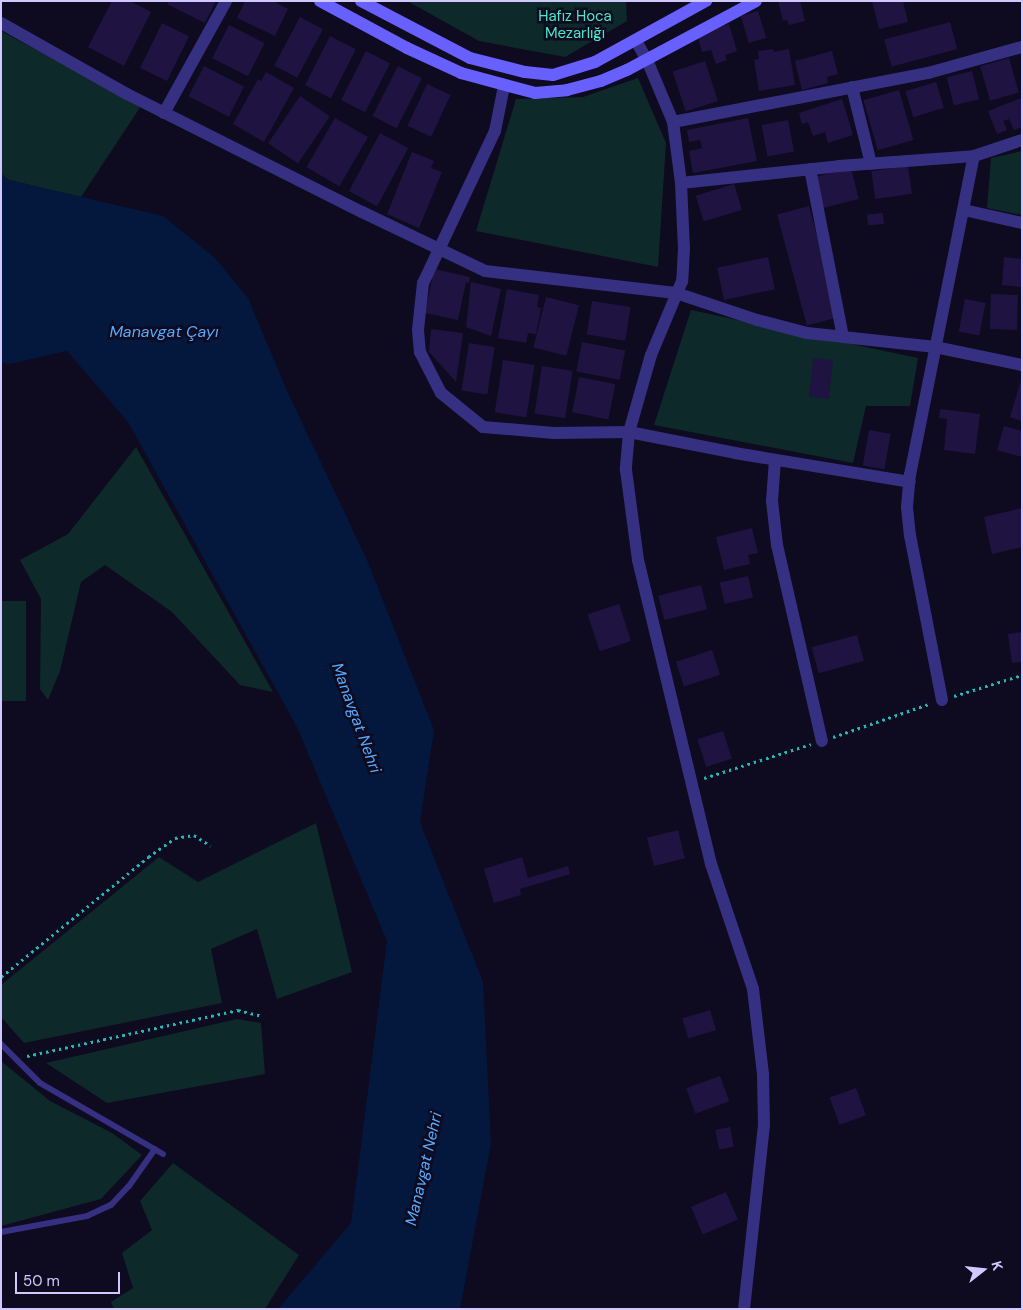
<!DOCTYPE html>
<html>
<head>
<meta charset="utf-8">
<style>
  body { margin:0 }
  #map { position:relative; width:1023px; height:1310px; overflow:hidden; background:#0e0a1f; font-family:"DM Sans",sans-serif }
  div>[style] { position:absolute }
  .green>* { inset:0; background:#0d2929; transform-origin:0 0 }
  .water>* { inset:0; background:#04173d }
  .building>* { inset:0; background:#1f1441; transform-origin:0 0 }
  .path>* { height:2.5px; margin-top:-1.25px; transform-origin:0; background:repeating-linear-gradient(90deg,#21b9b5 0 2.5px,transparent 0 6.5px) }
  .lane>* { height:6px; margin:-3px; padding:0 3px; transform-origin:3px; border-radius:3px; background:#363082 }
  .street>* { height:12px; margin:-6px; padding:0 6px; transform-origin:6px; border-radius:6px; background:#363082 }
  .secondary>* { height:12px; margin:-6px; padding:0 6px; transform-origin:6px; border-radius:6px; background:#685fff }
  span { translate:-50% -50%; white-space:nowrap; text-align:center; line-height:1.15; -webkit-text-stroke:5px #0e0a1f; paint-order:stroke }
  .park-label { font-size:15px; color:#49eac7 }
  .water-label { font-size:16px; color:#56abff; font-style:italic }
  .frame { position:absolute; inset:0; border:2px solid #d0c8ff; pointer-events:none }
  .north { position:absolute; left:958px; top:1245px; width:50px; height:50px; -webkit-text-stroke:4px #0e0a1f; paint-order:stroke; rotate:74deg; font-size:14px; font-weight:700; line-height:20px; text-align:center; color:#d0c8ff }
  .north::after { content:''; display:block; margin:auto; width:18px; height:22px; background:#d0c8ff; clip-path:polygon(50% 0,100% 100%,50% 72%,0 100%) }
  .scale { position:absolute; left:15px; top:1272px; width:105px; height:22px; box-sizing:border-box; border:2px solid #d0c8ff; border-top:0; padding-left:6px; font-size:15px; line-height:18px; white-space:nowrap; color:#d0c8ff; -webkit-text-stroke:4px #0e0a1f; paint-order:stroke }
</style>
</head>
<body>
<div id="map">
  <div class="green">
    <i style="clip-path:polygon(407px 1px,626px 1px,627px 21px,565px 57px,479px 41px)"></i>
    <i style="clip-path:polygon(1px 31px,141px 106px,81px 197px,9px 180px,1px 174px)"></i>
    <i style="clip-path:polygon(638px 78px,666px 143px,658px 267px,476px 231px,516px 99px,583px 97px)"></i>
    <i style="clip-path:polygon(1022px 151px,1022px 215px,987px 208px,991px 158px)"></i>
    <i style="clip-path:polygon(691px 310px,918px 358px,910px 406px,866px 406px,853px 463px,654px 425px)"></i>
    <i style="clip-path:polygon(136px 447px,273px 692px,240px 685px,172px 612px,105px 565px,81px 582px,60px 671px,48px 700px,40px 689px,41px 599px,20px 560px,68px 534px)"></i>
    <i style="left:1px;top:601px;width:25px;height:100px"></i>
    <i style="clip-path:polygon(316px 823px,352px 972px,277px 999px,257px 929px,211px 949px,222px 1003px,24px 1043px,1px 1017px,1px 985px,159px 857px,198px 882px)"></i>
    <i style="clip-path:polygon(237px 1019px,261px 1023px,265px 1074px,107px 1103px,46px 1063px)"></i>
    <i style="clip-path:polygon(1px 1061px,50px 1101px,112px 1133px,142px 1155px,101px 1199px,1px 1226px)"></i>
    <i style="clip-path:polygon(173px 1163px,299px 1255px,265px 1309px,114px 1309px,111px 1302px,133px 1288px,122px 1253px,152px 1230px,140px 1201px)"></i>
  </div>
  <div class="water">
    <i style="clip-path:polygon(1px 174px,9px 180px,163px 216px,215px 258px,248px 298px,288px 393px,367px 560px,434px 730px,420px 822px,483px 982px,491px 1144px,460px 1309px,278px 1309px,351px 1223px,387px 941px,297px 727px,128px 422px,67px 351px,10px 364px,1px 362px)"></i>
  </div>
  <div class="building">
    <i style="clip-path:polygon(112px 1px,130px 1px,151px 12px,124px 66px,88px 47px)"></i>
    <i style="clip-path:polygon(169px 1px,216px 1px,205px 23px,167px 4px)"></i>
    <i style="clip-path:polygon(245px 1px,273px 1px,288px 9px,275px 36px,237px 18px)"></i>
    <i style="clip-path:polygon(778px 1px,800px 1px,805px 21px,789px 25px,787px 20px,783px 21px)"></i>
    <i style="clip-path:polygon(872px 1px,903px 1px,908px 22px,879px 29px)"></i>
    <i style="left:758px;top:11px;width:28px;height:18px;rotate:73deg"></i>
    <i style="left:300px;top:17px;width:26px;height:55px;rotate:28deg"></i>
    <i style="left:950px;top:22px;width:28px;height:68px;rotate:75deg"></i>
    <i style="left:162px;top:23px;width:30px;height:50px;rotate:26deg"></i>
    <i style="clip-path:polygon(729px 24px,737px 51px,725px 55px,727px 60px,716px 64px,711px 50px,702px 52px,697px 34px)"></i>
    <i style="left:229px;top:25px;width:40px;height:37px;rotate:27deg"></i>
    <i style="left:330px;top:36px;width:29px;height:55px;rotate:27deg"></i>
    <i style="clip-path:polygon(773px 49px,774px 52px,789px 49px,795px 85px,759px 91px,754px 60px,759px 59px,758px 51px)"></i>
    <i style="left:366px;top:51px;width:27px;height:55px;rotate:27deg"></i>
    <i style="clip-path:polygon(832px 51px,838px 74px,827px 77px,828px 83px,802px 90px,795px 61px)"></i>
    <i style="left:1009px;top:58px;width:36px;height:30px;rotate:74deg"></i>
    <i style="left:705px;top:61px;width:42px;height:34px;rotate:72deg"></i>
    <i style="left:204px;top:66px;width:45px;height:34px;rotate:27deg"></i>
    <i style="left:398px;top:66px;width:27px;height:56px;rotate:27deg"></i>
    <i style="left:972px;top:71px;width:29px;height:26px;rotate:76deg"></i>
    <i style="clip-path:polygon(266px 72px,294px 88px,264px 142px,233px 124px,258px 79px,261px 81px)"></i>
    <i style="left:936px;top:82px;width:27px;height:32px;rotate:73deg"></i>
    <i style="left:427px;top:84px;width:26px;height:46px;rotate:25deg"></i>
    <i style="left:899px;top:90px;width:52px;height:37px;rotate:74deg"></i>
    <i style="left:300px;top:96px;width:36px;height:57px;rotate:34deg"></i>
    <i style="clip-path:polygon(1021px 98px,1022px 127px,1014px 130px,1009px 119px,1003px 121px,1007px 130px,997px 134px,988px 111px)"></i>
    <i style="clip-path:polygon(842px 99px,853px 135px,828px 143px,825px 132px,813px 136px,808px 122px,802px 124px,799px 113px)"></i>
    <i style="left:335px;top:118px;width:38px;height:57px;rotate:30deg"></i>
    <i style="clip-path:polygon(748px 118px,757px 161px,693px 173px,689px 151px,702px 148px,700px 140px,689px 142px,687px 130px)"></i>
    <i style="left:788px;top:120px;width:32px;height:27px;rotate:79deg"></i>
    <i style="left:380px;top:133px;width:32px;height:66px;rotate:28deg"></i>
    <i style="clip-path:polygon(412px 152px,434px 161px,431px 168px,442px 172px,419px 228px,387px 214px)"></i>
    <i style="left:908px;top:166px;width:28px;height:37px;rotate:82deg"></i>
    <i style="left:851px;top:168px;width:32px;height:37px;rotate:76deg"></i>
    <i style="left:734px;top:184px;width:27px;height:40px;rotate:73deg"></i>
    <i style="left:809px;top:206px;width:115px;height:33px;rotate:75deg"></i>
    <i style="left:883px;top:213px;width:11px;height:16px;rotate:85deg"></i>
    <i style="left:768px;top:257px;width:33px;height:52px;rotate:78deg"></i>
    <i style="clip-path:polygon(1004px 257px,1022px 259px,1022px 287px,1002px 285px)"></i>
    <i style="clip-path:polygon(434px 269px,470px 277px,469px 283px,466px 282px,458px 320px,425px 313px)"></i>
    <i style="clip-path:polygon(471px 282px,501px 289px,491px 336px,466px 327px)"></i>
    <i style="clip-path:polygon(507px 289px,539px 295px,537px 307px,541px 308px,536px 334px,528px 333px,526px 343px,498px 338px)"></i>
    <i style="left:991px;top:294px;width:27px;height:35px;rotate:2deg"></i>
    <i style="left:546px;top:297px;width:34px;height:52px;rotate:14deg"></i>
    <i style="left:965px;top:299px;width:21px;height:33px;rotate:11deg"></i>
    <i style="left:592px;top:301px;width:39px;height:34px;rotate:9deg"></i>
    <i style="clip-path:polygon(431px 329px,463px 333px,456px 382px,429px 352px)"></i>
    <i style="left:582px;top:342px;width:44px;height:30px;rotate:11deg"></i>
    <i style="left:469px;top:343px;width:26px;height:48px;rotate:9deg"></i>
    <i style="left:813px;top:358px;width:20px;height:39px;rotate:6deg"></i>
    <i style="left:503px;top:360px;width:32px;height:53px;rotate:9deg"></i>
    <i style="left:542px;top:366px;width:31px;height:48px;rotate:9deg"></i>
    <i style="left:579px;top:377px;width:37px;height:36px;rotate:11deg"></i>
    <i style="clip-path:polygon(1020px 383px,1022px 383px,1022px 421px,1010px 417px)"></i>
    <i style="clip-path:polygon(940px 409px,980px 414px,975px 454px,944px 450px,947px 419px,939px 418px)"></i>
    <i style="clip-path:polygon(1004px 426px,1022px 431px,1022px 457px,997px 450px)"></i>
    <i style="left:869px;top:430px;width:22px;height:36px;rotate:10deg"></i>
    <i style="clip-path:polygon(1022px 508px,1022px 547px,992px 554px,984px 517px)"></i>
    <i style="clip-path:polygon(752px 528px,758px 553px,748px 555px,750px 564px,724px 570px,716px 537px)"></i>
    <i style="left:748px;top:576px;width:22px;height:29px;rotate:77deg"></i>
    <i style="left:701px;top:585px;width:25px;height:44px;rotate:76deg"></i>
    <i style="left:619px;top:604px;width:39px;height:33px;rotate:72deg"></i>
    <i style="clip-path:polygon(1022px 632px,1022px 662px,1012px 663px,1008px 634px)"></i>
    <i style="left:857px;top:635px;width:27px;height:47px;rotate:75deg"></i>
    <i style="left:712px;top:650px;width:26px;height:38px;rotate:72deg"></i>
    <i style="left:723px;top:731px;width:29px;height:27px;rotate:72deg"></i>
    <i style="left:678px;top:830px;width:29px;height:32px;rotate:76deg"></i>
    <i style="clip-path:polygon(522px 857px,528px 878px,568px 866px,570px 874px,520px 889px,521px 895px,494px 903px,484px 869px)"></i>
    <i style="left:710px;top:1010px;width:21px;height:29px;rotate:73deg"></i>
    <i style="left:720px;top:1076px;width:27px;height:36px;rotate:70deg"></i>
    <i style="left:856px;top:1088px;width:29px;height:28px;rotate:70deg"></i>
    <i style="left:730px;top:1127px;width:20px;height:15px;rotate:79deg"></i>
    <i style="left:726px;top:1192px;width:30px;height:38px;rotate:67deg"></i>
  </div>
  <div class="path">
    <i style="left:954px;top:696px;width:71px;rotate:-17.2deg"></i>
    <i style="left:833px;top:737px;width:102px;rotate:-19deg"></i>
    <i style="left:704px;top:778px;width:112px;rotate:-17.6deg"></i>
    <i style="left:1px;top:977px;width:190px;rotate:-39.2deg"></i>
    <i style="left:148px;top:857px;width:33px;rotate:-35deg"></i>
    <i style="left:175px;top:838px;width:19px;rotate:-9deg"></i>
    <i style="left:194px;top:835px;width:20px;rotate:33deg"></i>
    <i style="left:27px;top:1056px;width:216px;rotate:-12.3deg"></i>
    <i style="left:238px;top:1010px;width:25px;rotate:14deg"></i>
  </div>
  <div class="lane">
    <i style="left:1px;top:1044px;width:55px;rotate:45deg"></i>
    <i style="left:40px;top:1083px;width:142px;rotate:30deg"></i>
    <i style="left:1px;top:1232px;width:87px;rotate:-10.5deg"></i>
    <i style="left:87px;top:1216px;width:26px;rotate:-25deg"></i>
    <i style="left:111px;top:1205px;width:26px;rotate:-47deg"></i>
    <i style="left:129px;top:1186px;width:45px;rotate:-54.9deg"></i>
  </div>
  <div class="street">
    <i style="left:1px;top:23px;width:145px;rotate:29.4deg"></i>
    <i style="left:127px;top:94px;width:263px;rotate:26.7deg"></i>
    <i style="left:362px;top:212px;width:136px;rotate:25.6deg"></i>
    <i style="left:485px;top:271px;width:192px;rotate:6.6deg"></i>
    <i style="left:676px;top:293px;width:85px;rotate:18.4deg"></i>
    <i style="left:757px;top:320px;width:52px;rotate:14.6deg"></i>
    <i style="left:807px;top:333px;width:36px;rotate:6deg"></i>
    <i style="left:843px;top:337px;width:171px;rotate:-101.1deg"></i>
    <i style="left:636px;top:41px;width:22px;rotate:60deg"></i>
    <i style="left:647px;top:60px;width:67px;rotate:67.2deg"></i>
    <i style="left:673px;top:122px;width:62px;rotate:82.5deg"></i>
    <i style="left:681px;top:183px;width:65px;rotate:87.4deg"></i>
    <i style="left:684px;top:248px;width:33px;rotate:93deg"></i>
    <i style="left:682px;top:281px;width:80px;rotate:112.7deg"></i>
    <i style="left:651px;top:355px;width:80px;rotate:105.9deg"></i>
    <i style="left:629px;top:432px;width:38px;rotate:95deg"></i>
    <i style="left:626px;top:470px;width:91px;rotate:82.4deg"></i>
    <i style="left:638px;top:560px;width:313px;rotate:76.5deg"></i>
    <i style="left:711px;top:864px;width:132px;rotate:71.4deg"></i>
    <i style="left:753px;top:989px;width:86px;rotate:83.3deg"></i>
    <i style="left:763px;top:1074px;width:51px;rotate:88.9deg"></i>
    <i style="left:764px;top:1125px;width:185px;rotate:96.2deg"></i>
    <i style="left:504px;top:86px;width:46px;rotate:101.3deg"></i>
    <i style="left:495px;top:131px;width:168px;rotate:115.3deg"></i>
    <i style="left:423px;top:283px;width:47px;rotate:96.1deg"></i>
    <i style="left:418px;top:330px;width:22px;rotate:85deg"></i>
    <i style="left:420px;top:352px;width:46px;rotate:62.9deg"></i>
    <i style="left:441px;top:393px;width:54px;rotate:39deg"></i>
    <i style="left:483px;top:427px;width:71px;rotate:4.8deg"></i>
    <i style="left:554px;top:433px;width:75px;rotate:-0.8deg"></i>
    <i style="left:629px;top:432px;width:108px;rotate:11.2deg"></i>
    <i style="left:735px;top:453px;width:177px;rotate:9.4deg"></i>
    <i style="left:852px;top:87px;width:79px;rotate:76.1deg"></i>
    <i style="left:164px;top:113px;width:128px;rotate:-61deg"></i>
    <i style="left:673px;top:122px;width:260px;rotate:-10.9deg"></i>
    <i style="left:928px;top:73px;width:98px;rotate:-15.5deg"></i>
    <i style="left:681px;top:183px;width:159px;rotate:-6.1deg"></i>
    <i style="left:839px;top:166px;width:135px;rotate:-4.2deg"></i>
    <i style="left:974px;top:156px;width:51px;rotate:-18.4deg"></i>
    <i style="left:964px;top:210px;width:59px;rotate:12.6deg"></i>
    <i style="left:843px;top:337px;width:93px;rotate:6.2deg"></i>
    <i style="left:935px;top:347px;width:89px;rotate:11.7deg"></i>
    <i style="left:775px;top:460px;width:41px;rotate:94.2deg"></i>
    <i style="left:772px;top:501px;width:44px;rotate:83.5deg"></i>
    <i style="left:777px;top:545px;width:201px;rotate:77.1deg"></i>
    <i style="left:942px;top:700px;width:167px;rotate:-101deg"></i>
    <i style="left:910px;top:536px;width:29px;rotate:-96deg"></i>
    <i style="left:907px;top:507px;width:32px;rotate:-85deg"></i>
    <i style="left:910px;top:475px;width:325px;rotate:-78.7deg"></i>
  </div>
  <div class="secondary">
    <i style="left:320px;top:1px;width:99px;rotate:28.4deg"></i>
    <i style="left:407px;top:48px;width:60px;rotate:24.8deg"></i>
    <i style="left:461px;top:73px;width:77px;rotate:15.1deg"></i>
    <i style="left:535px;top:93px;width:32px;rotate:-5deg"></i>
    <i style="left:567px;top:90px;width:35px;rotate:-15deg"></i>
    <i style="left:601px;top:81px;width:28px;rotate:-23deg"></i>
    <i style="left:627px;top:70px;width:146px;rotate:-28.1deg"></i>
    <i style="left:361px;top:1px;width:123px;rotate:27.6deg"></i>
    <i style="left:470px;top:58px;width:57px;rotate:14.3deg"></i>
    <i style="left:525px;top:72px;width:28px;rotate:6deg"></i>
    <i style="left:553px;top:75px;width:44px;rotate:-17.2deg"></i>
    <i style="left:595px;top:62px;width:127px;rotate:-28.8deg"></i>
  </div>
  <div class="park-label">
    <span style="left:575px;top:25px">Hafız Hoca<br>Mezarlığı</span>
  </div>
  <div class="water-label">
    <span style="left:164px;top:332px">Manavgat Çayı</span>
    <span style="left:356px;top:718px;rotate:70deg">Manavgat Nehri</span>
    <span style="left:424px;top:1169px;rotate:-77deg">Manavgat Nehri</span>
  </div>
  <div class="frame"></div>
  <div class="north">K</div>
  <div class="scale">50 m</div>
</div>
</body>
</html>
